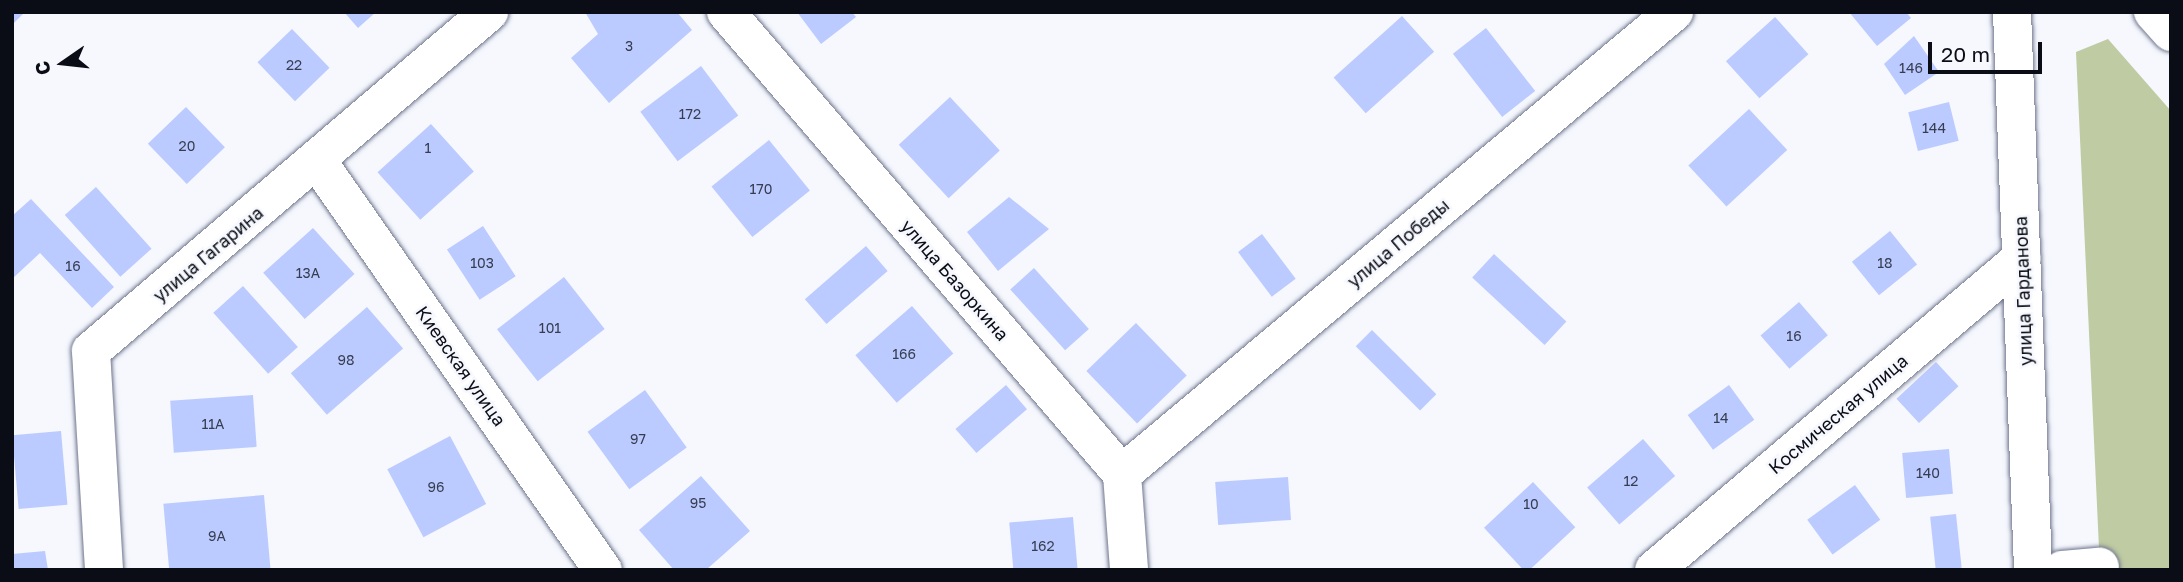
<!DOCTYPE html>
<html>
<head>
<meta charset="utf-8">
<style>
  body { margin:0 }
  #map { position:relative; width:2183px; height:582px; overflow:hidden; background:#f6f8fe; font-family:"Golos Text",sans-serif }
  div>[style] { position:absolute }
  .green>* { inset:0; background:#bfcba2 }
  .building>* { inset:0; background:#bccbff; transform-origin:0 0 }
  .roads { filter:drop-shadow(0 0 2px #6e758d) drop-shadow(0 0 2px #6e758d) }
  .minor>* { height:38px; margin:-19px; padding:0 19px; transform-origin:19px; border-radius:19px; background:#fff }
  span { translate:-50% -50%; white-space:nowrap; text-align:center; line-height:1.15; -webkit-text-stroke:5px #f6f8fe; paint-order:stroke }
  .number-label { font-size:14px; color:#373c50 }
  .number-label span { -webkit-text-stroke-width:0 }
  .street-label { font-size:18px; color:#0b0d16 }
  .frame { position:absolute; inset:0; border:14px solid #0b0d16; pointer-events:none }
  .north { position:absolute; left:28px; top:28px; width:70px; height:70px; -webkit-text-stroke:5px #f6f8fe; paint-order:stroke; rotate:256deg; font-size:19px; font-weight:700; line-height:28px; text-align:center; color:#0b0d16 }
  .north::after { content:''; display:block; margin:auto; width:24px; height:32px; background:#0b0d16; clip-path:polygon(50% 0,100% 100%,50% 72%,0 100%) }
  .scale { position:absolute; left:1928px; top:42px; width:114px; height:32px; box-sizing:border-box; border:4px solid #0b0d16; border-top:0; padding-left:9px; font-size:21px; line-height:24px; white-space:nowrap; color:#0b0d16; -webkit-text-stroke:5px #f6f8fe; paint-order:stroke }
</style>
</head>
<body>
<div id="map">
  <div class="green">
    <i style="clip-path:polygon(2108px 39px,2171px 111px,2171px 570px,2100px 570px,2076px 52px)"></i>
  </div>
  <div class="building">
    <i style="clip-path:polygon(12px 12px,25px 12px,14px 23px)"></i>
    <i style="clip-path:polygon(344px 12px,376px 12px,358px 28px)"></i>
    <i style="clip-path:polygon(585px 12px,677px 12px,692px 30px,609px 103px,571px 58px,598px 34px)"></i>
    <i style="clip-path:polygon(797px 12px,852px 12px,856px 17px,821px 44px)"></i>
    <i style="clip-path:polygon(1849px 12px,1906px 12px,1911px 18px,1877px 46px)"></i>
    <i style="left:1402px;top:16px;width:48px;height:92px;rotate:48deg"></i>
    <i style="left:1775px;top:17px;width:50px;height:66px;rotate:48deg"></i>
    <i style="left:1486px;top:28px;width:80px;height:42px;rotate:52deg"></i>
    <i style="left:292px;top:29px;width:54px;height:48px;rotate:46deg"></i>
    <i style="clip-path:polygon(1914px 36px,1939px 72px,1905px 95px,1884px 64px)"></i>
    <i style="left:701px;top:66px;width:62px;height:76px;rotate:53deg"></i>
    <i style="left:950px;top:97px;width:73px;height:70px;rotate:47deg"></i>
    <i style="left:1949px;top:102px;width:40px;height:42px;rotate:76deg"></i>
    <i style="left:186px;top:107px;width:56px;height:53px;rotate:46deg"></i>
    <i style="left:1749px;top:109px;width:56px;height:83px;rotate:47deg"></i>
    <i style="left:431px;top:124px;width:64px;height:72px;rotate:48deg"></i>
    <i style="left:769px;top:140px;width:65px;height:74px;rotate:51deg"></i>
    <i style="left:96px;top:187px;width:83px;height:42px;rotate:48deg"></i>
    <i style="clip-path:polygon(1009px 197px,1049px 229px,998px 271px,967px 232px)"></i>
    <i style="clip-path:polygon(31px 199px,114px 287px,92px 308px,40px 253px,12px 279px,12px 216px)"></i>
    <i style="left:483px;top:226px;width:60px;height:43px;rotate:57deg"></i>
    <i style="left:313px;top:228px;width:62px;height:67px;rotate:48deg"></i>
    <i style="left:1890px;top:231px;width:43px;height:49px;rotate:51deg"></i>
    <i style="left:1262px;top:234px;width:56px;height:30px;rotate:53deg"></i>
    <i style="left:866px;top:246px;width:33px;height:81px;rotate:49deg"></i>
    <i style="left:1494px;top:254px;width:99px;height:32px;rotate:43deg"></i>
    <i style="left:1034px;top:268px;width:82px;height:32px;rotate:48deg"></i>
    <i style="left:564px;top:277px;width:66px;height:85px;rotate:52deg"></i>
    <i style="left:243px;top:286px;width:82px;height:40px;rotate:48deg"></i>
    <i style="left:1799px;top:302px;width:44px;height:51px;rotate:49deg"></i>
    <i style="left:912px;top:306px;width:63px;height:75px;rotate:49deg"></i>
    <i style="left:367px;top:307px;width:55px;height:101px;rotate:49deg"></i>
    <i style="left:1136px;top:323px;width:73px;height:69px;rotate:46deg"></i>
    <i style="left:1372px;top:330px;width:91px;height:23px;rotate:45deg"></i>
    <i style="left:1936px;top:362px;width:33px;height:54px;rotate:47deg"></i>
    <i style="left:1006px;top:385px;width:32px;height:67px;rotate:49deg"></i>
    <i style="left:1729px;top:385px;width:43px;height:51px;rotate:54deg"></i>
    <i style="left:645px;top:390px;width:71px;height:71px;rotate:54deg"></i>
    <i style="left:253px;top:395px;width:52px;height:83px;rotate:86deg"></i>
    <i style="left:61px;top:431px;width:74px;height:49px;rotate:85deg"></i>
    <i style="left:450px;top:436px;width:77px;height:71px;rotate:62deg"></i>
    <i style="left:1643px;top:439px;width:49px;height:74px;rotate:49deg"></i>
    <i style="left:1949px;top:449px;width:45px;height:47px;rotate:85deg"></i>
    <i style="clip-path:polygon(701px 476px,750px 531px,706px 570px,674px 570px,639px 530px)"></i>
    <i style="left:1288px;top:477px;width:43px;height:73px;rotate:86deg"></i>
    <i style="left:1533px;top:482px;width:62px;height:67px;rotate:47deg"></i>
    <i style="left:1855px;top:485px;width:43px;height:59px;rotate:54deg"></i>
    <i style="left:264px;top:495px;width:74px;height:101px;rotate:85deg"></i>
    <i style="left:1956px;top:514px;width:54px;height:26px;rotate:84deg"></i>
    <i style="left:1073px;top:517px;width:53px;height:64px;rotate:85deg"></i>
    <i style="clip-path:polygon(45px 551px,48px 570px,12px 570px,12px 554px)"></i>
  </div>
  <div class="roads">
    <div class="minor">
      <i style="left:726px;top:12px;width:608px;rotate:49.4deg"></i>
      <i style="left:1122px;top:474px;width:96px;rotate:85.8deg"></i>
      <i style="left:2012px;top:12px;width:558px;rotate:87.84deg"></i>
      <i style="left:2153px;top:12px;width:27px;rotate:48deg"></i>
      <i style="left:318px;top:162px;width:498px;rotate:55.1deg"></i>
      <i style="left:1122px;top:474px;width:720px;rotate:-39.93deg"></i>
      <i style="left:104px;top:570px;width:219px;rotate:-93.4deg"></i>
      <i style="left:91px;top:351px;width:523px;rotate:-40.42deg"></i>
      <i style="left:1654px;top:570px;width:482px;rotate:-40.3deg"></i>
      <i style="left:2062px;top:570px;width:38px;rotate:-5deg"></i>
    </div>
  </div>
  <div class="number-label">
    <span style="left:629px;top:46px">3</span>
    <span style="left:294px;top:65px">22</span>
    <span style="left:1911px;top:68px">146</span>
    <span style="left:690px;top:114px">172</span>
    <span style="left:1934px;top:128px">144</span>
    <span style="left:187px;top:146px">20</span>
    <span style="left:428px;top:148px">1</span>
    <span style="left:761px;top:189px">170</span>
    <span style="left:482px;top:263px">103</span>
    <span style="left:1885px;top:263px">18</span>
    <span style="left:73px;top:266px">16</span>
    <span style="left:308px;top:273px">13А</span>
    <span style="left:550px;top:328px">101</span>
    <span style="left:1794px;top:336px">16</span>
    <span style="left:904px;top:354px">166</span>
    <span style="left:346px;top:360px">98</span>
    <span style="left:1721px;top:418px">14</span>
    <span style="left:213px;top:424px">11А</span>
    <span style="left:638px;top:439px">97</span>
    <span style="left:1928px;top:473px">140</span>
    <span style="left:1631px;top:481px">12</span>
    <span style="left:436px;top:487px">96</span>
    <span style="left:698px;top:503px">95</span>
    <span style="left:1531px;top:504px">10</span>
    <span style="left:217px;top:536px">9А</span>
    <span style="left:1043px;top:546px">162</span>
  </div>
  <div class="street-label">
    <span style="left:1398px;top:243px;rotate:-40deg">улица Победы</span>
    <span style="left:208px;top:254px;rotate:-40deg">улица Гагарина</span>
    <span style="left:955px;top:280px;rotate:49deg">улица Базоркина</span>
    <span style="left:2023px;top:291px;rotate:-92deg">улица Гарданова</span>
    <span style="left:461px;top:366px;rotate:55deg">Киевская улица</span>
    <span style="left:1838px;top:414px;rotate:-40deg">Космическая улица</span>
  </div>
  <div class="frame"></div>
  <div class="north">С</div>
  <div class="scale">20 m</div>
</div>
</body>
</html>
